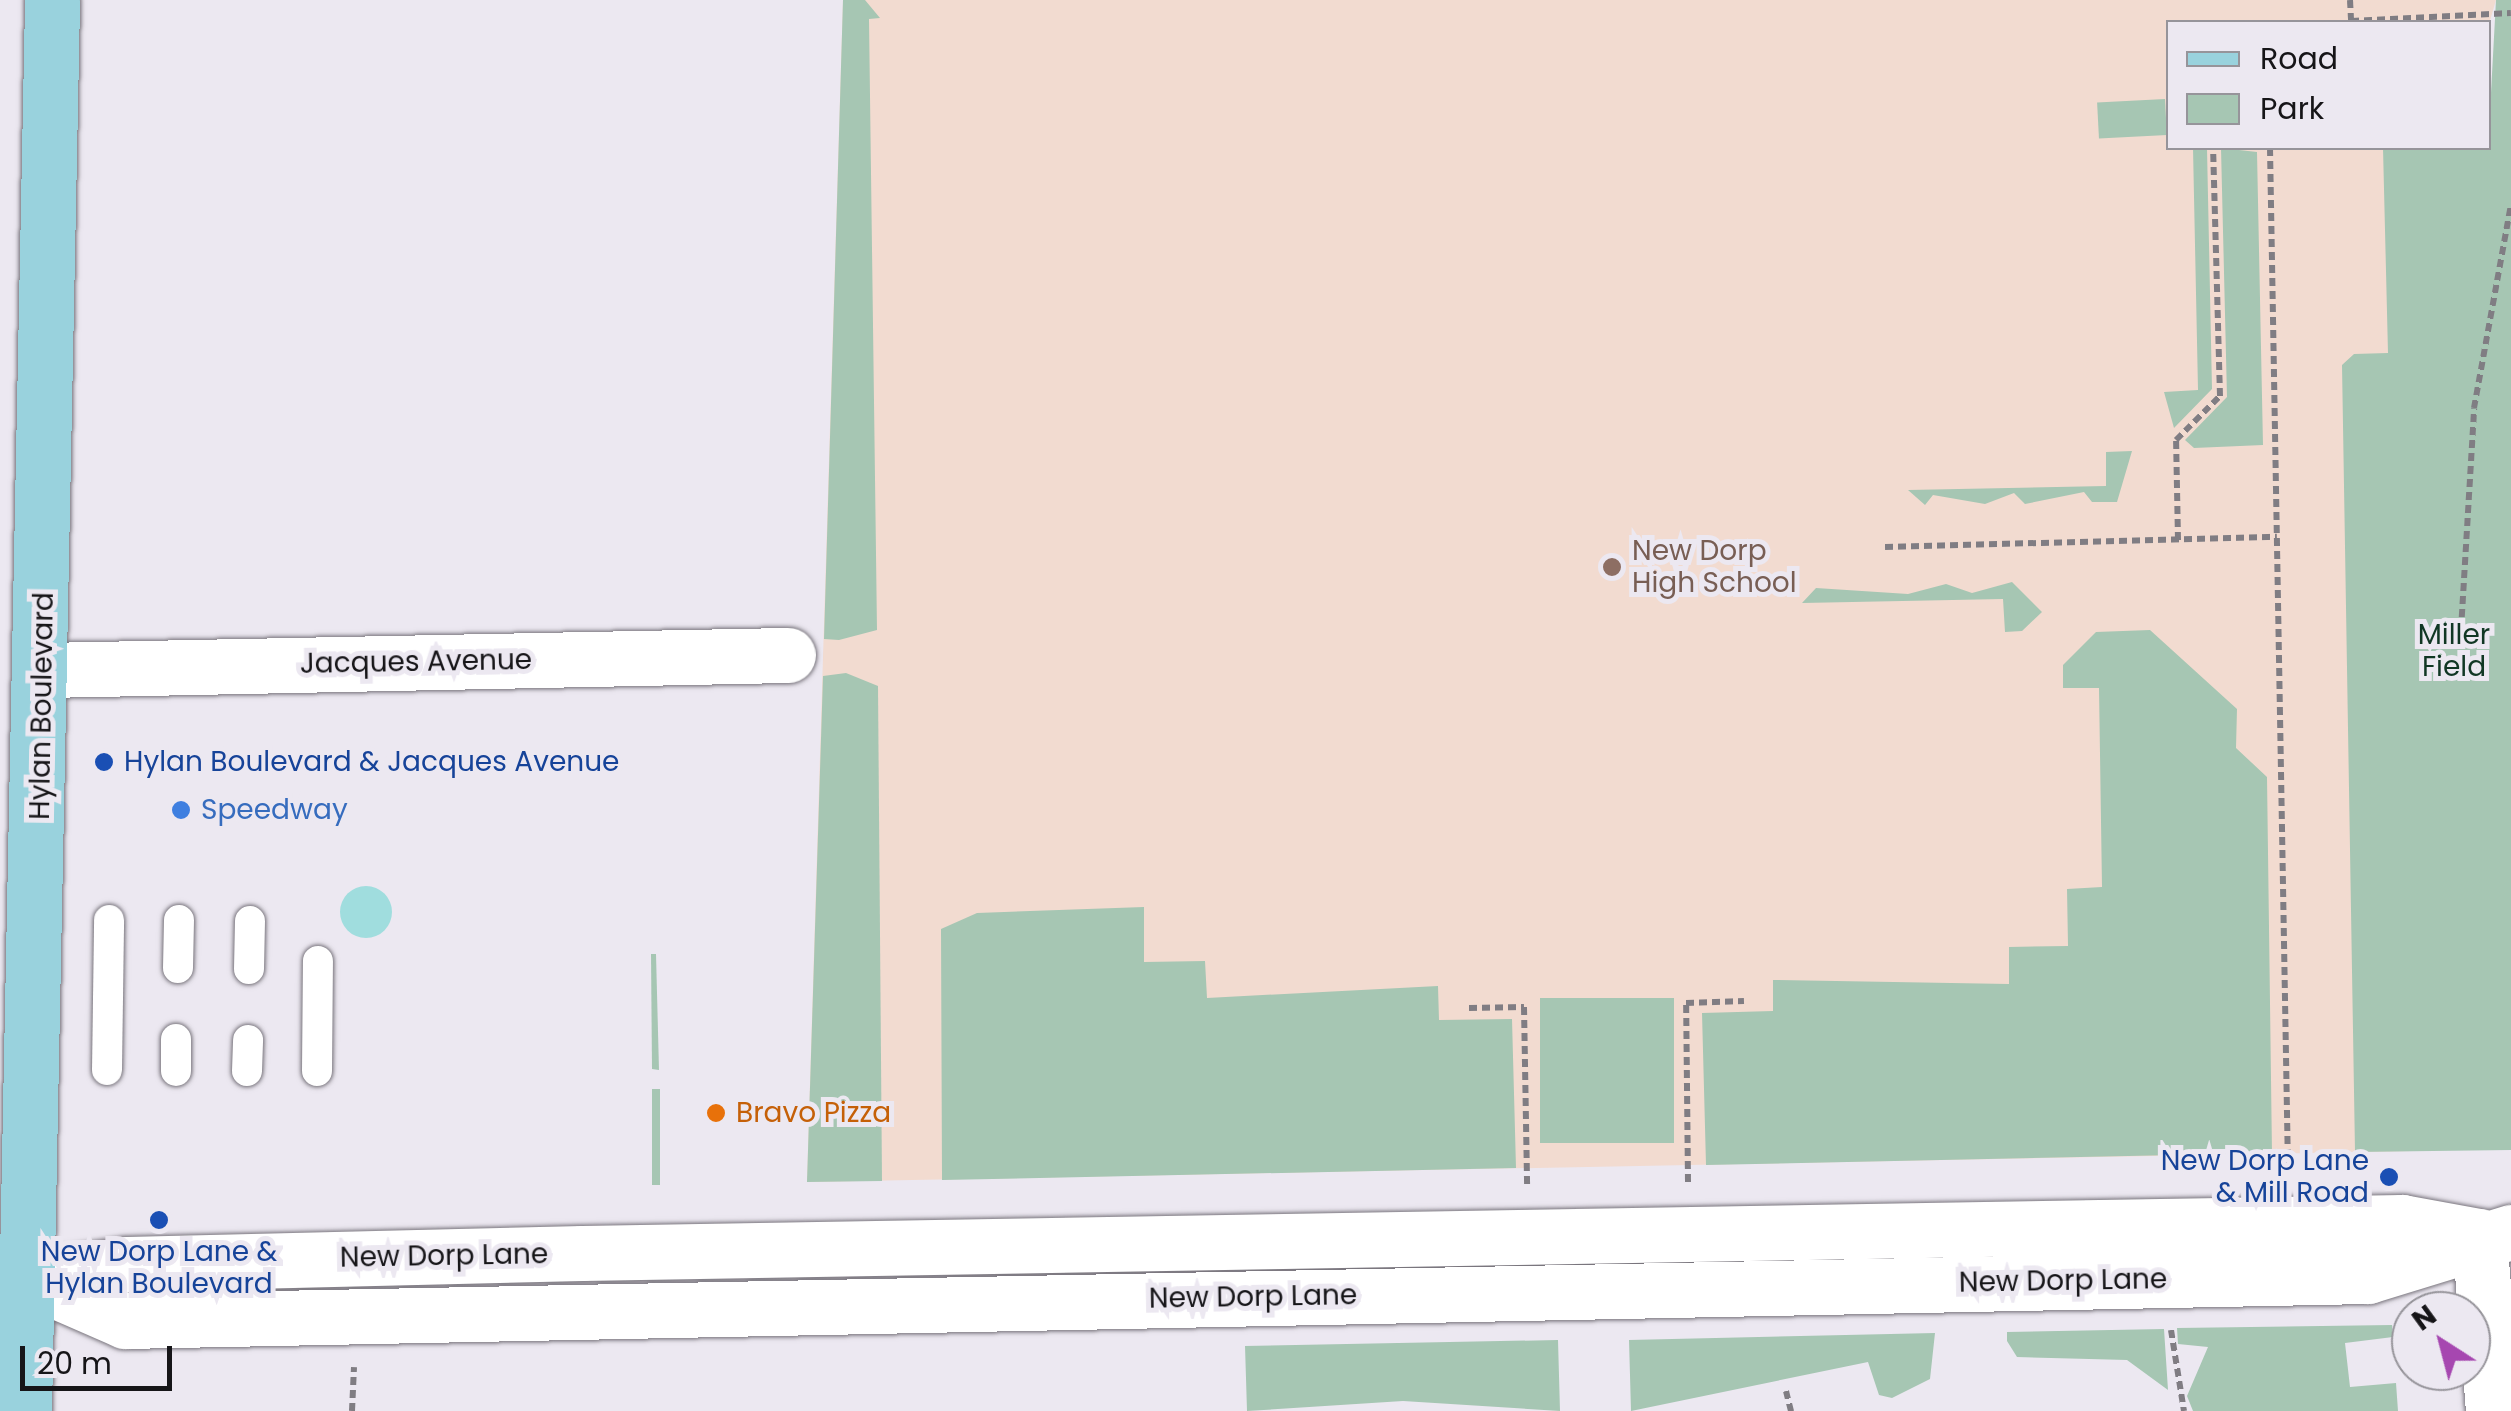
<!DOCTYPE html>
<html>
<head>
<meta charset="utf-8">
<style>
  body { margin:0 }
  #map { position:relative; width:2511px; height:1411px; overflow:hidden; background:#ece8f1; font-family:Poppins,sans-serif }
  div>[style] { position:absolute }
  .education>* { inset:0; background:#f2dbd0 }
  .green>* { inset:0; background:#a6c6b3; transform-origin:0 0 }
  .water>* { inset:0; background:#a0ddde }
  .round { border-radius:50% }
  .path>* { height:6px; margin-top:-3px; transform-origin:0; background:repeating-linear-gradient(90deg,#807d83 0 8px,transparent 0 13px) }
  .roads { filter:drop-shadow(0 0 2px #79757d) drop-shadow(0 0 2px #79757d) }
  .service>* { height:30px; margin:-15px; padding:0 15px; transform-origin:15px; border-radius:15px; background:#fff }
  .minor>* { height:55px; margin:-27.5px; padding:0 27.5px; transform-origin:27.5px; border-radius:27.5px; background:#fff }
  .tertiary>* { height:55px; margin:-27.5px; padding:0 27.5px; transform-origin:27.5px; border-radius:27.5px; background:#fff }
  .primary>* { height:55px; margin:-27.5px; padding:0 27.5px; transform-origin:27.5px; border-radius:27.5px; background:#99d2dd }
  .dots>* { width:28px; height:28px; translate:-50% -50%; box-sizing:border-box; border:5px solid #ece8f1; border-radius:50% }
  span { translate:-50% -50%; white-space:nowrap; text-align:center; line-height:1.15; -webkit-text-stroke:10px #ece8f1; paint-order:stroke }
  .education-label { font-size:28px; color:#785e54 }
  .left { translate:0 -50%; text-align:left }
  .park-label { font-size:28px; color:#113724 }
  .street-label { font-size:28px; color:#161518 }
  .transit-label { font-size:28px; color:#164399 }
  .right { translate:-100% -50%; text-align:right }
  .shop-label { font-size:28px; color:#366cbe }
  .food-label { font-size:28px; color:#c56008 }
  .legend { position:absolute; left:2166px; top:20px; width:325px; height:130px; box-sizing:border-box; background:#ece8f1; border:2px solid #96949a; margin:0; padding:12px 18px; list-style:none; font-size:30px; color:#161518 }
  .legend li { display:flex; align-items:center; gap:20px; height:50px }
  .legend b { width:50px; border:2px solid #96949a }
  .north { position:absolute; left:2391px; top:1291px; width:100px; height:100px; box-sizing:border-box; background:#ece8f1; border:2px solid #96949a; border-radius:50%; rotate:324deg; font-size:28px; font-weight:700; line-height:40px; text-align:center; color:#161518 }
  .north::after { content:''; display:block; margin:auto; width:35px; height:45px; background:#a647b0; clip-path:polygon(50% 0,100% 100%,50% 72%,0 100%) }
  .scale { position:absolute; left:20px; top:1346px; width:152px; height:45px; box-sizing:border-box; border:5px solid #161518; border-top:0; padding-left:12px; font-size:30px; line-height:35px; white-space:nowrap; color:#161518; -webkit-text-stroke:8px #ece8f1; paint-order:stroke }
</style>
</head>
<body>
<div id="map">
  <div class="education">
    <i style="clip-path:polygon(843px 0,2496px 0,2489px 24px,2168px 22px,2168px 148px,2457px 148px,2412px 1151px,807px 1182px)"></i>
  </div>
  <div class="green">
    <i style="clip-path:polygon(843px 0,865px 0,880px 18px,869px 19px,877px 630px,839px 640px,824px 639px)"></i>
    <i style="clip-path:polygon(2496px 0,2511px 0,2511px 1150px,2355px 1152px,2342px 365px,2354px 354px,2388px 353px,2383px 148px,2488px 148px)"></i>
    <i style="left:2165px;top:99px;width:36px;height:68px;rotate:87deg"></i>
    <i style="clip-path:polygon(2193px 148px,2207px 148px,2212px 389px,2174px 428px,2164px 392px,2198px 390px)"></i>
    <i style="clip-path:polygon(2221px 148px,2257px 152px,2263px 445px,2194px 448px,2185px 440px,2227px 397px)"></i>
    <i style="clip-path:polygon(2132px 451px,2117px 502px,2092px 502px,2084px 492px,2025px 504px,2014px 493px,1985px 504px,1933px 495px,1925px 505px,1908px 490px,2106px 486px,2106px 452px)"></i>
    <i style="clip-path:polygon(2012px 582px,2042px 612px,2022px 631px,2005px 632px,2003px 599px,1802px 603px,1816px 588px,1908px 594px,1946px 584px,1972px 593px)"></i>
    <i style="clip-path:polygon(2150px 630px,2237px 709px,2236px 748px,2267px 777px,2272px 1153px,1706px 1165px,1702px 1013px,1773px 1011px,1773px 980px,2009px 984px,2009px 947px,2068px 946px,2067px 889px,2102px 887px,2099px 688px,2063px 688px,2063px 665px,2096px 632px)"></i>
    <i style="clip-path:polygon(846px 673px,878px 686px,882px 1181px,807px 1182px,823px 676px)"></i>
    <i style="clip-path:polygon(1144px 907px,1144px 962px,1205px 961px,1207px 998px,1438px 986px,1439px 1020px,1512px 1019px,1516px 1168px,942px 1180px,941px 929px,977px 913px)"></i>
    <i style="clip-path:polygon(651px 954px,656px 954px,659px 1070px,652px 1069px)"></i>
    <i style="left:1674px;top:998px;width:145px;height:134px;rotate:90deg"></i>
    <i style="left:652px;top:1089px;width:8px;height:96px"></i>
    <i style="clip-path:polygon(2392px 1325px,2393px 1337px,2345px 1343px,2350px 1387px,2396px 1383px,2398px 1411px,2193px 1411px,2187px 1396px,2208px 1347px,2178px 1344px,2177px 1328px)"></i>
    <i style="clip-path:polygon(2164px 1329px,2168px 1390px,2127px 1360px,2017px 1357px,2007px 1341px,2007px 1332px)"></i>
    <i style="clip-path:polygon(1935px 1333px,1930px 1379px,1892px 1398px,1879px 1395px,1868px 1362px,1631px 1411px,1629px 1340px)"></i>
    <i style="clip-path:polygon(1558px 1340px,1560px 1411px,1403px 1401px,1247px 1411px,1245px 1346px)"></i>
  </div>
  <div class="water">
    <i class="round" style="left:340px;top:886px;width:52px;height:52px"></i>
  </div>
  <div class="path">
    <i style="left:2350px;top:0;width:21px;rotate:87deg"></i>
    <i style="left:2351px;top:21px;width:160px;rotate:-2.9deg"></i>
    <i style="left:2270px;top:148px;width:1023px;rotate:88.99deg"></i>
    <i style="left:2178px;top:540px;width:100px;rotate:-91.1deg"></i>
    <i style="left:2176px;top:440px;width:62px;rotate:-45deg"></i>
    <i style="left:2220px;top:396px;width:248px;rotate:-91.6deg"></i>
    <i style="left:1885px;top:547px;width:392px;rotate:-1.5deg"></i>
    <i style="left:2461px;top:630px;width:222px;rotate:-86.6deg"></i>
    <i style="left:2474px;top:408px;width:206px;rotate:-79.7deg"></i>
    <i style="left:1469px;top:1008px;width:55px;rotate:-1deg"></i>
    <i style="left:1524px;top:1007px;width:178px;rotate:89deg"></i>
    <i style="left:1688px;top:1182px;width:179px;rotate:-90.6deg"></i>
    <i style="left:1686px;top:1003px;width:58px;rotate:-2deg"></i>
    <i style="left:2171px;top:1330px;width:82px;rotate:80.9deg"></i>
    <i style="left:1786px;top:1391px;width:21px;rotate:76deg"></i>
    <i style="left:352px;top:1411px;width:44px;rotate:-87.4deg"></i>
  </div>
  <div class="roads">
    <div class="service">
      <i style="left:178px;top:968px;width:48px;rotate:-88.8deg"></i>
      <i style="left:249px;top:969px;width:48px;rotate:-88.8deg"></i>
      <i style="left:107px;top:1070px;width:150px;rotate:-89.2deg"></i>
      <i style="left:176px;top:1071px;width:32px;rotate:-90deg"></i>
      <i style="left:247px;top:1071px;width:31px;rotate:-88deg"></i>
      <i style="left:317px;top:1071px;width:110px;rotate:-89.5deg"></i>
    </div>
    <div class="minor">
      <i style="left:45px;top:670px;width:743px;rotate:-1.16deg"></i>
    </div>
    <div class="tertiary">
      <i style="left:2479px;top:1236px;width:176px;rotate:85.4deg"></i>
      <i style="left:29px;top:1279px;width:105px;rotate:23.6deg"></i>
      <i style="left:125px;top:1321px;width:2243px;rotate:-1.15deg"></i>
      <i style="left:2368px;top:1276px;width:150px;rotate:-17.1deg"></i>
      <i style="left:29px;top:1279px;width:99px;rotate:-8.7deg"></i>
      <i style="left:127px;top:1264px;width:455px;rotate:-1.4deg"></i>
      <i style="left:582px;top:1253px;width:1820px;rotate:-0.98deg"></i>
      <i style="left:2402px;top:1222px;width:78px;rotate:10.3deg"></i>
    </div>
    <div class="primary">
      <i style="left:24px;top:1411px;width:1411px;rotate:-88.86deg"></i>
    </div>
  </div>
  <div class="dots">
    <i style="left:1612px;top:567px;background:#8d6e63"></i>
    <i style="left:104px;top:762px;background:#1a4fb4"></i>
    <i style="left:181px;top:810px;background:#3f7fe0"></i>
    <i style="left:716px;top:1113px;background:#e8710a"></i>
    <i style="left:2389px;top:1177px;background:#1a4fb4"></i>
    <i style="left:159px;top:1220px;background:#1a4fb4"></i>
  </div>
  <div class="education-label">
    <span class="left" style="left:1632px;top:567px">New Dorp<br>High School</span>
  </div>
  <div class="park-label">
    <span style="left:2454px;top:651px">Miller<br>Field</span>
  </div>
  <div class="street-label">
    <span style="left:416px;top:662px;rotate:-1deg">Jacques Avenue</span>
    <span style="left:42px;top:706px;rotate:-89deg">Hylan Boulevard</span>
    <span style="left:444px;top:1256px;rotate:-1deg">New Dorp Lane</span>
    <span style="left:2063px;top:1281px;rotate:-1deg">New Dorp Lane</span>
    <span style="left:1253px;top:1297px;rotate:-1deg">New Dorp Lane</span>
  </div>
  <div class="transit-label">
    <span class="left" style="left:124px;top:762px">Hylan Boulevard &amp; Jacques Avenue</span>
    <span class="right" style="left:2369px;top:1177px">New Dorp Lane<br>&amp; Mill Road</span>
    <span style="left:159px;top:1268px">New Dorp Lane &amp;<br>Hylan Boulevard</span>
  </div>
  <div class="shop-label">
    <span class="left" style="left:201px;top:810px">Speedway</span>
  </div>
  <div class="food-label">
    <span class="left" style="left:736px;top:1113px">Bravo Pizza</span>
  </div>
  <ul class="legend">
  <li><b style="height:12px;background:#99d2dd"></b>Road</li>
  <li><b style="height:28px;background:#a6c6b3"></b>Park</li>
  </ul>
  <div class="north">N</div>
  <div class="scale">20 m</div>
</div>
</body>
</html>
